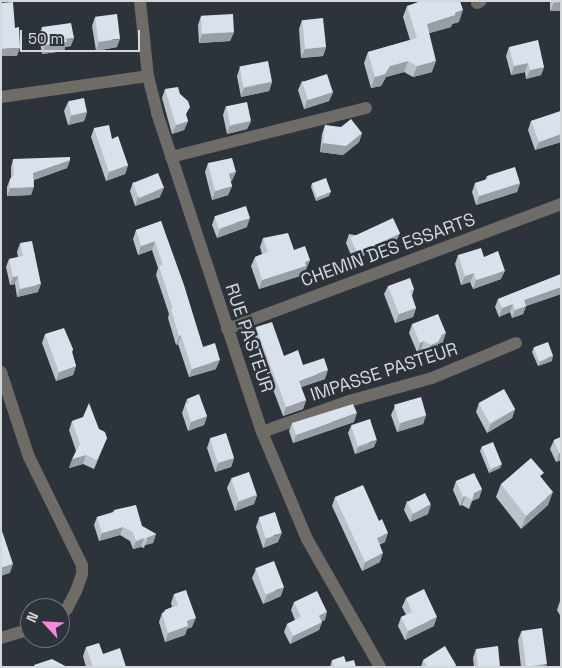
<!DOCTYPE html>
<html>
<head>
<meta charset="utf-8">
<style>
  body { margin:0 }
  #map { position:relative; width:562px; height:668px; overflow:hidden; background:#2c333b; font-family:"Space Grotesk",sans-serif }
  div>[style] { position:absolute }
  .minor>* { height:12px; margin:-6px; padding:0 6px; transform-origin:6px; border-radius:6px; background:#6f6b67 }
  .wall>* { inset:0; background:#bbc2cb }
  .shaded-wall>* { inset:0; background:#989ea5 }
  .building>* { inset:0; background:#d9e2ec; transform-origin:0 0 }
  span { translate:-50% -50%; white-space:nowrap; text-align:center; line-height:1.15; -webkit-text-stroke:5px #2c333b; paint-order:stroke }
  .street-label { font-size:18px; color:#d3d8dd }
  .frame { position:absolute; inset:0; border:2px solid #d3d8dd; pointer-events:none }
  .north { position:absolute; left:20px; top:598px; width:50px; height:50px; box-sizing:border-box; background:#2c333b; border:1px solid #6f757c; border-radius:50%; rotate:295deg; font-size:14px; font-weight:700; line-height:20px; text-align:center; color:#d3d8dd }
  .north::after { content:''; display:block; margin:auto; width:18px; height:22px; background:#fe86e1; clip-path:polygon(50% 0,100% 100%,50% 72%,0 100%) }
  .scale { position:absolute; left:20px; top:30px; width:120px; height:22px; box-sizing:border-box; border:2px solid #d3d8dd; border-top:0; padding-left:6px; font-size:15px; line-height:18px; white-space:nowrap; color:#d3d8dd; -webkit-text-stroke:4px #2c333b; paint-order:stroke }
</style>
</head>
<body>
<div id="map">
  <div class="minor">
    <i style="left:140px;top:1px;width:75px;rotate:83.9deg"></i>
    <i style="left:148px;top:76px;width:38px;rotate:76deg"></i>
    <i style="left:157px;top:113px;width:336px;rotate:71.8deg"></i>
    <i style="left:262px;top:432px;width:116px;rotate:67.2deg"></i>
    <i style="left:307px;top:539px;width:147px;rotate:60.3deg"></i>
    <i style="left:477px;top:3px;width:4px;rotate:-27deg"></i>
    <i style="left:1px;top:97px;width:148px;rotate:-8.1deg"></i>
    <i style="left:171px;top:157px;width:201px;rotate:-14.1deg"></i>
    <i style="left:227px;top:329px;width:357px;rotate:-20.5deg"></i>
    <i style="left:1px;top:372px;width:89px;rotate:71.8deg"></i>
    <i style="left:29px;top:457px;width:120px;rotate:63.9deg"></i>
    <i style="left:82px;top:565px;width:9px;rotate:90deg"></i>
    <i style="left:82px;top:574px;width:18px;rotate:109deg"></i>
    <i style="left:76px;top:591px;width:20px;rotate:117deg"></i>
    <i style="left:67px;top:609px;width:10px;rotate:135deg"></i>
    <i style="left:262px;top:432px;width:92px;rotate:-19.6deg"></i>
    <i style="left:349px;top:401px;width:86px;rotate:-15.5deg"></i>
    <i style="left:432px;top:378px;width:91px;rotate:-22.6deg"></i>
    <i style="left:1px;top:638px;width:30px;rotate:-17deg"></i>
  </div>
  <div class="wall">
    <i style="clip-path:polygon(550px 1px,561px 1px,550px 11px)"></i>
    <i style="clip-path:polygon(407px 6px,459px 22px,452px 24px,451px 27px,429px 33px,432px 72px,413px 77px,404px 72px,386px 77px,381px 86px,371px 88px,364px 63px,368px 52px,410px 40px,403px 17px)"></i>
    <i style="clip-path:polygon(201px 16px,234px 32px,230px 41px,199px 43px,198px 25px)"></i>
    <i style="clip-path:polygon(95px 17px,117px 47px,96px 51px,92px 26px)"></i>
    <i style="clip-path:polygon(302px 20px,326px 47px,323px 56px,301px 58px,299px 29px)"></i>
    <i style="clip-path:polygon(42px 27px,71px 46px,65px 47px,64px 51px,42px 54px,39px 36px)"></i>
    <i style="clip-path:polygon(509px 47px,544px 67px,541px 75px,526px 79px,525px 72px,511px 75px,506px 56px)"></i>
    <i style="clip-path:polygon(240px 67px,272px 82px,269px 91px,241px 97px,237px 76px)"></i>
    <i style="clip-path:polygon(302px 81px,333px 92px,329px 101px,304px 109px,298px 90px)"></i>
    <i style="clip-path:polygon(165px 89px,186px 116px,188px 121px,184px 130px,172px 134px,162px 98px)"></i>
    <i style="clip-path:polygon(68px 102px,87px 112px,84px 121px,68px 125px,64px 111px)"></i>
    <i style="clip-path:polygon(226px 106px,251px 121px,247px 129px,227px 134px,223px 115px)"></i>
    <i style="clip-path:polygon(561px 111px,561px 142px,535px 150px,528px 130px,531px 121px)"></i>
    <i style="clip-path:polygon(325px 125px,362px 133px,359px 142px,343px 155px,320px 152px,322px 134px)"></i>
    <i style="clip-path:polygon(94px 128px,112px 139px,128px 165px,125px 174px,106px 181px,91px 137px)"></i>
    <i style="clip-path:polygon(13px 159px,70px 160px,67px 168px,34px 180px,31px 195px,7px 196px,7px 187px,10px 179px,11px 178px,11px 167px)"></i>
    <i style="clip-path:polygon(208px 163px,232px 181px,230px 181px,232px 186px,228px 195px,212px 200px,205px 172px)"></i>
    <i style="clip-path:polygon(487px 176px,520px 183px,517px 192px,476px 205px,472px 192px,475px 183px,485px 180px)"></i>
    <i style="clip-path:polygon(133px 182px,160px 197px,135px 206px,130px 191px)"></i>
    <i style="clip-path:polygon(312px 183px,329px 196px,316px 201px,311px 187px)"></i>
    <i style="clip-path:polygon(215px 216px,247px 227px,217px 238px,212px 225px)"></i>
    <i style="clip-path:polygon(161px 221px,203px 347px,216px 369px,189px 377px,178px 344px,176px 345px,168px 318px,169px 314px,156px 275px,158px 268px,152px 250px,138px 255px,133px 239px,136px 230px)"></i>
    <i style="clip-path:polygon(349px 234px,396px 242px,353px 260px,346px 243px)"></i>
    <i style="clip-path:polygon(263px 238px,294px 250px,310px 260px,306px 269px,305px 270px,303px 275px,259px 289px,251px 266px,255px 257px,262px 254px,260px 247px)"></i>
    <i style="clip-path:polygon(20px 243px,38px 292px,17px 297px,15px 284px,10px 285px,6px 267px,9px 259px,18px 257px,17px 252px)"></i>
    <i style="clip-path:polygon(458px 255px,484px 257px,501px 279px,473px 289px,470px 282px,461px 285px,455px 264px)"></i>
    <i style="clip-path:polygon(561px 274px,561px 294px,526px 306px,523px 314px,512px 318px,510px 312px,499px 317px,495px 307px,498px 299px)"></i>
    <i style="clip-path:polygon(388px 286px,414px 289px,412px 296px,416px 308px,413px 317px,395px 323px,384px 294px)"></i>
    <i style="clip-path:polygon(412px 324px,443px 342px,438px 344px,435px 351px,428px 354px,421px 350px,417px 352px,409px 333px)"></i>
    <i style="clip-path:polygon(256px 327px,284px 356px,303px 365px,325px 379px,301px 387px,306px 400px,303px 409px,283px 416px,253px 336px)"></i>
    <i style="clip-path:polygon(45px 334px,73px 349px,72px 352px,76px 366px,73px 375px,56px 381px,42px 343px)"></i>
    <i style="clip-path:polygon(534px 347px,552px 361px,538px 366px,532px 352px)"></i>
    <i style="clip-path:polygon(187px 399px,207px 416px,204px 425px,188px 431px,182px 413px)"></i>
    <i style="clip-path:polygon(479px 403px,515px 409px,512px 418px,487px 433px,476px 412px)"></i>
    <i style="clip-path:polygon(395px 406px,426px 415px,423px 424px,397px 432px,391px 415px)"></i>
    <i style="clip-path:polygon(72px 421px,99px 429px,107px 438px,94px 469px,83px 464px,69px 468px,76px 451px,69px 430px)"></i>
    <i style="clip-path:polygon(354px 422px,293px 443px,289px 431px,292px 423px)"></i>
    <i style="clip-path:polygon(351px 426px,374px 447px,355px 454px,348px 433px)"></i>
    <i style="clip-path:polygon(561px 437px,561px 460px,556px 462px,550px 449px,554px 440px)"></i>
    <i style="clip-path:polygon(210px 439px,234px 458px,231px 467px,215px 472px,207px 448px)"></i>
    <i style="clip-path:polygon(482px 446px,500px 468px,489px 473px,480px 451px)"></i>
    <i style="clip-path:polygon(542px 478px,548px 505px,521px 529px,496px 497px,501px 484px)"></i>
    <i style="clip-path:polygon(231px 479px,257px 495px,254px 504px,235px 511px,227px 488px)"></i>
    <i style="clip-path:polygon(456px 481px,482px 489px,479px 498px,472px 501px,469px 509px,462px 505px,460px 506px,453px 490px)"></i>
    <i style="clip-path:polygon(335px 497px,379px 521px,385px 542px,379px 545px,380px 562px,362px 571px,332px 506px)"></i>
    <i style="clip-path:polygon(407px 501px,428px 514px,410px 522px,404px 510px)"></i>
    <i style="clip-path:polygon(114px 510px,156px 534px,153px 543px,145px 545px,144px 548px,141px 547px,133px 549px,130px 541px,120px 535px,99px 541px,94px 525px,97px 517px,113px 512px)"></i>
    <i style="clip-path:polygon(259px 518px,278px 542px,263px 548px,256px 527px)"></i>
    <i style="clip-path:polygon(256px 569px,281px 596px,263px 604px,252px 578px)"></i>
    <i style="clip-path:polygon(174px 594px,192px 627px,187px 629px,185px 635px,165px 642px,159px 622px,162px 613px,163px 613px,165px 610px,172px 607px,171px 603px)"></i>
    <i style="clip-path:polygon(406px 598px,434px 626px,405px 640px,398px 626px,401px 617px,406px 615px,402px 607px)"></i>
    <i style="clip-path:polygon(560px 601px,561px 601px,561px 617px,557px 610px)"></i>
    <i style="clip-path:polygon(294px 602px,325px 620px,321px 621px,322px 622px,319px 630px,290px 644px,284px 632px,287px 624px,295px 620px,291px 610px)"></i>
    <i style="clip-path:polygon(521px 632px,546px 667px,521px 667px,518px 640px)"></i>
    <i style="clip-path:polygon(86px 647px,103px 654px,126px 667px,86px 667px,83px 656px)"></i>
    <i style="clip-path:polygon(476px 649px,500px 667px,474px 667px,473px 658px)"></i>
    <i style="clip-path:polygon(332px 660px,346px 662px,356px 667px,330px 667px)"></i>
    <i style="clip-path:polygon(423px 660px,456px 665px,455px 667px,421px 667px)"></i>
  </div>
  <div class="shaded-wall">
    <i style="clip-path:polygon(561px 2px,561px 11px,550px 11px,554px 3px)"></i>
    <i style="clip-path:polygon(463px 10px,459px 22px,452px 24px,451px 27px,423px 35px,427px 24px)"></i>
    <i style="clip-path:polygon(234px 32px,230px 41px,199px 43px,202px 34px)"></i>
    <i style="clip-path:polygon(74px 38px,71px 46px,65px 47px,64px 51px,42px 54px,45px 45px,66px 39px)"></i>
    <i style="clip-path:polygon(120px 39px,117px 47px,96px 51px,99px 42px)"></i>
    <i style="clip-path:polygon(326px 47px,323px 56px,301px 58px,305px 49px)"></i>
    <i style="clip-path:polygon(20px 48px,17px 56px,1px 56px,1px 49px)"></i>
    <i style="clip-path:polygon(408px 61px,404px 72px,386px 77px,381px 86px,371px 88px,375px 77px,390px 66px)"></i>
    <i style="clip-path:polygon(436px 61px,432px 72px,413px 77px,417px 66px)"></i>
    <i style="clip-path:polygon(528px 63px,525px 72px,511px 75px,514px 66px)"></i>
    <i style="clip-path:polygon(544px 67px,541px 75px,526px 79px,530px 70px)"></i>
    <i style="clip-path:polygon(272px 82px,269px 91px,241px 97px,244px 88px)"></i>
    <i style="clip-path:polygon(333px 92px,329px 101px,304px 109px,307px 100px)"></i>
    <i style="clip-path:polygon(87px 112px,84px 121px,68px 125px,71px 116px)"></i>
    <i style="clip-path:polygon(188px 121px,184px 130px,172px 134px,176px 125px)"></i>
    <i style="clip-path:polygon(251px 121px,247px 129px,227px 134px,230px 126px)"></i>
    <i style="clip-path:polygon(362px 133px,359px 142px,343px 155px,320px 152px,323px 143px)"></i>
    <i style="clip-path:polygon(561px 134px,561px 142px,535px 150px,539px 142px)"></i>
    <i style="clip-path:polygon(70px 160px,67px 168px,30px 181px,33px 173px)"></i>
    <i style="clip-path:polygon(128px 165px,125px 174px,106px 181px,109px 172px)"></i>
    <i style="clip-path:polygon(236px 172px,232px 181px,225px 182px,229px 174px)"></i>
    <i style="clip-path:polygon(520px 183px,517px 192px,476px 205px,479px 196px)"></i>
    <i style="clip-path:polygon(232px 186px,228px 195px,212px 200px,215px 191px)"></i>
    <i style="clip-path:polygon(34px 187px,31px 195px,7px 196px,10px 188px)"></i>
    <i style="clip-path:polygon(164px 188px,160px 197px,135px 206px,138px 197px)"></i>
    <i style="clip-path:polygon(331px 192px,329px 196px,316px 201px,318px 197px)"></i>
    <i style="clip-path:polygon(250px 218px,247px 227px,217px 238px,220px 229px)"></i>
    <i style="clip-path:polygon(400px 233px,396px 242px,353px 260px,356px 251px)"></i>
    <i style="clip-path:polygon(155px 241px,152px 250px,138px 255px,141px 246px)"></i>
    <i style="clip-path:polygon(310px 260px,306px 269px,305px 270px,303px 275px,259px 289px,262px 280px)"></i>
    <i style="clip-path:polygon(505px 271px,501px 279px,473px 289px,476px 280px)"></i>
    <i style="clip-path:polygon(474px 273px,470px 282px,461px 285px,465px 276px)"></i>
    <i style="clip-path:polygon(18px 276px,15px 284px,10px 285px,13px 277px)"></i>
    <i style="clip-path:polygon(41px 284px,38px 292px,17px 297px,20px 289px)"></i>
    <i style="clip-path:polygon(561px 287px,561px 294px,526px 306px,523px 314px,512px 318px,515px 310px,524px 300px)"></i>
    <i style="clip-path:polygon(513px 304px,510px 312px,499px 317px,502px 308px)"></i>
    <i style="clip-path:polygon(416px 308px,413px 317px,395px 323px,399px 314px)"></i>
    <i style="clip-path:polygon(446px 333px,443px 342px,438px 344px,435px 351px,428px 354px,431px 345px,442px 335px)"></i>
    <i style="clip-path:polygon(181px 335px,178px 344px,176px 345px,179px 336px)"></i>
    <i style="clip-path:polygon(424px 341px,421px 350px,417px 352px,420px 343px)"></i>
    <i style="clip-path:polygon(553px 356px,552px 361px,538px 366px,540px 362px)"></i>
    <i style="clip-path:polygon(220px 360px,216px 369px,189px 377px,192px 369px)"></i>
    <i style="clip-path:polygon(76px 366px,73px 375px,56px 381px,59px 372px)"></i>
    <i style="clip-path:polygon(328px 370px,325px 379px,296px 389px,299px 381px)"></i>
    <i style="clip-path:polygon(306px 400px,303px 409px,283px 416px,286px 407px)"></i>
    <i style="clip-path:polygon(515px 409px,512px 418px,487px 433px,491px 424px)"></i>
    <i style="clip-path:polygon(357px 413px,354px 422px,293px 443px,296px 435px)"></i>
    <i style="clip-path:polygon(426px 415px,423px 424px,397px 432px,401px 423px)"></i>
    <i style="clip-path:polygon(207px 416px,204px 425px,188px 431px,191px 422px)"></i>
    <i style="clip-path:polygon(107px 438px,103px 447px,94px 469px,97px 460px)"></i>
    <i style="clip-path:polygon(377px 440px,374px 447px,355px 454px,358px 447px)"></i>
    <i style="clip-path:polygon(559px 453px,561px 453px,561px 460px,556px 462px)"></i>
    <i style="clip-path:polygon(86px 455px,83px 464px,69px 468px,72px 459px)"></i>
    <i style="clip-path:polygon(234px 458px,231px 467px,215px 472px,218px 463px)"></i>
    <i style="clip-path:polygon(502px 464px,500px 468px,489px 473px,491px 469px)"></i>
    <i style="clip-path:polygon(482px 489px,479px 498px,472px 501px,474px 493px)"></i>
    <i style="clip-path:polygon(553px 492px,548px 505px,521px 529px,526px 516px)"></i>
    <i style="clip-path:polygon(257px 495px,254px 504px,235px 511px,238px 502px)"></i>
    <i style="clip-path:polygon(466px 496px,462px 505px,460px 506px,463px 497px)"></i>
    <i style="clip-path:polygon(431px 505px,428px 514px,410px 522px,413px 513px)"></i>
    <i style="clip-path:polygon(123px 527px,120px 535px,99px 541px,102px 533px)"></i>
    <i style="clip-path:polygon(282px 533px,278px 542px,263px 548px,266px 539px)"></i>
    <i style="clip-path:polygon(388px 533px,385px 542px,373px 547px,377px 538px)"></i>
    <i style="clip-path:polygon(156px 534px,153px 543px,145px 545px,147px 540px,146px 538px)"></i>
    <i style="clip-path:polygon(144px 538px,141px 547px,133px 549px,136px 541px)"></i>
    <i style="clip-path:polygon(383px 553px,380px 562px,362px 571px,365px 562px)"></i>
    <i style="clip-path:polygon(13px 564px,10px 573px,1px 576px,1px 568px)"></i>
    <i style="clip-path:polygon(284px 587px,281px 596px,263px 604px,267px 595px)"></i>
    <i style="clip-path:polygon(327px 612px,325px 620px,316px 624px,319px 616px)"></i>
    <i style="clip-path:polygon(437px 617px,434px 626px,405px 640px,408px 631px)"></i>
    <i style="clip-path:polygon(196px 618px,192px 627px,187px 629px,185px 635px,165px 642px,168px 633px,187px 621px)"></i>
    <i style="clip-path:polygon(322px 622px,319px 630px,290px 644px,293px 636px)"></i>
    <i style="clip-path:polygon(547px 664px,546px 667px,529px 667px)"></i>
  </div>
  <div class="building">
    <i style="clip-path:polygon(421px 1px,460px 1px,463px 10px,455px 13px,455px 15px,427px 24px,436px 61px,417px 66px,408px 61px,390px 66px,385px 74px,375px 77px,368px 52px,417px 38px,407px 6px)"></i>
    <i style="clip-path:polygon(13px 2px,15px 28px,19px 27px,20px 48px,1px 49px,1px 3px)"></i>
    <i style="left:117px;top:14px;width:25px;height:22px;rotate:83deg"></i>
    <i style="left:233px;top:14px;width:18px;height:32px;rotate:87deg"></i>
    <i style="left:323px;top:18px;width:29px;height:21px;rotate:84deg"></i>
    <i style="clip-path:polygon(71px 23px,74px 38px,66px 39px,67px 42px,45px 45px,42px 27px)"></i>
    <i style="clip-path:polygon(538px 40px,544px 67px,530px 70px,528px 63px,514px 66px,509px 47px)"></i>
    <i style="left:268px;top:61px;width:21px;height:29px;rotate:79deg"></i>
    <i style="left:327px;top:74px;width:19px;height:26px;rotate:72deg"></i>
    <i style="clip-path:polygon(178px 87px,180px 94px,188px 101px,190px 107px,186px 114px,188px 121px,176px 125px,165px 89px)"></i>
    <i style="left:84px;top:98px;width:14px;height:16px;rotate:78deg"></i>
    <i style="left:247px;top:102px;width:19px;height:21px;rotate:78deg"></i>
    <i style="clip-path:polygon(561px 111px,561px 134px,539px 142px,531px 121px)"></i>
    <i style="clip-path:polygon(351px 119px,362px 133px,346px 146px,323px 143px,325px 125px,341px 127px)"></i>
    <i style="clip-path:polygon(109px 125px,112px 139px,118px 136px,128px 165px,109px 172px,94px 128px)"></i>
    <i style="clip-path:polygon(70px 157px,70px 160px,33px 173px,34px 187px,10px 188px,10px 179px,14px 175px,13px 159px)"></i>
    <i style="clip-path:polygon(232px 158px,236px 172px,229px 174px,232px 186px,215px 191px,208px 163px)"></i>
    <i style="clip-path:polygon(515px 167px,520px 183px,479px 196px,475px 183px,488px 179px,487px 176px)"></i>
    <i style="left:158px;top:173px;width:16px;height:27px;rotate:68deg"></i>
    <i style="left:326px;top:178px;width:15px;height:15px;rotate:70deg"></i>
    <i style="left:246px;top:206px;width:13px;height:33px;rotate:72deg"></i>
    <i style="left:393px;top:218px;width:17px;height:47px;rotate:65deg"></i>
    <i style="clip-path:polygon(161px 221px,184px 285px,203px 347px,215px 343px,220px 360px,192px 369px,181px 335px,179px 336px,171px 309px,173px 309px,159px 266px,163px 265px,155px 241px,141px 246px,136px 230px)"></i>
    <i style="clip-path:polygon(288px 233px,294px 250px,305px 246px,310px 260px,305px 262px,306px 266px,262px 280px,255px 257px,268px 252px,263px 238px)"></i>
    <i style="clip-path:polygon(32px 241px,41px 284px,20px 289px,18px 276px,13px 277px,9px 259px,23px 256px,20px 243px)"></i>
    <i style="clip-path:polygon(481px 248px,484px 257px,498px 251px,505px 271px,476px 280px,474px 273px,465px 276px,458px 255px)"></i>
    <i style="clip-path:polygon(561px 274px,561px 287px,524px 300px,526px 306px,515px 310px,513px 304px,502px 308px,498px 299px)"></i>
    <i style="clip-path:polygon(410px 278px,414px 289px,410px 291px,416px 308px,399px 314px,388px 286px)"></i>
    <i style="clip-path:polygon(438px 314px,446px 333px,442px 335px,438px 342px,431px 345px,424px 341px,420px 343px,412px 324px)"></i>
    <i style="clip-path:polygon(272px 322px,284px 356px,298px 350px,303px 365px,324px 358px,328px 370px,299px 381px,306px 400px,286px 407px,256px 327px)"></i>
    <i style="clip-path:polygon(64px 328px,73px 349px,72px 352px,76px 366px,59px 372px,45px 334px)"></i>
    <i style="left:548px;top:342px;width:15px;height:15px;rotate:70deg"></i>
    <i style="left:504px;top:389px;width:23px;height:29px;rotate:61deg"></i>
    <i style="clip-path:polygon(199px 394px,207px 416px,191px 422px,185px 404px,189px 403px,187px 399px)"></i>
    <i style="left:421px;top:397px;width:19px;height:28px;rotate:74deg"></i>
    <i style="clip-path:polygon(89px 403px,99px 429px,105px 432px,107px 438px,97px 460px,86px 455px,72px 459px,80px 444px,72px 421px,83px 417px)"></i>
    <i style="clip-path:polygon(353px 404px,357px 413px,296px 435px,292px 423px)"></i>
    <i style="left:370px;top:419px;width:22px;height:20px;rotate:72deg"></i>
    <i style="left:226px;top:433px;width:26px;height:17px;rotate:72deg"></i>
    <i style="clip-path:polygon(561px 437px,561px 453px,559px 453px,554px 440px)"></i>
    <i style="left:493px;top:442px;width:24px;height:12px;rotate:68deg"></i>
    <i style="clip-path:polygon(531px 458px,544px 473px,540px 476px,553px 492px,526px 516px,501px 484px)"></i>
    <i style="left:249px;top:472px;width:24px;height:19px;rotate:71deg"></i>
    <i style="clip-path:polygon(474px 473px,482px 489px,474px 493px,472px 500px,466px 496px,463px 497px,456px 481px)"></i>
    <i style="clip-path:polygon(363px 485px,379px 521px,382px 519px,388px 533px,377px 538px,383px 553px,365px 562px,335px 497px)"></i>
    <i style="left:425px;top:493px;width:13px;height:20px;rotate:63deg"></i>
    <i style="clip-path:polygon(136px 505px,142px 526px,156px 534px,146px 538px,147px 540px,144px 538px,136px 541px,133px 532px,123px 527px,102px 533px,97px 517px,115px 512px,114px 510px)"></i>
    <i style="left:275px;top:512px;width:22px;height:17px;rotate:72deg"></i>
    <i style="clip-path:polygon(1px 528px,13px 564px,1px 568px)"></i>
    <i style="left:274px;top:561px;width:28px;height:20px;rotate:69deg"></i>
    <i style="clip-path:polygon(424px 589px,437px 617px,408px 631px,401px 617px,412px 612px,406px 598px)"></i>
    <i style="clip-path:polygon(186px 590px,196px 618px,187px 621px,188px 626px,168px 633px,162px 613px,165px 612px,165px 610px,178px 605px,174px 594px)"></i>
    <i style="clip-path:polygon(317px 591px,327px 612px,319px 616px,322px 622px,293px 636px,287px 624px,301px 617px,294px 602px)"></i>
    <i style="left:542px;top:628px;width:36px;height:21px;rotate:82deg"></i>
    <i style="clip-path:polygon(99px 643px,103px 654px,120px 648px,126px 667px,93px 667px,86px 647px)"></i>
    <i style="clip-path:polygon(445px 646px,456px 665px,452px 667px,428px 667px,423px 660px)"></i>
    <i style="clip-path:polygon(498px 646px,500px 667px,478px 667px,476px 649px)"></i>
    <i style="clip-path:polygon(344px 656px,346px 662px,354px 660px,356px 667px,334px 667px,332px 660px)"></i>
    <i style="clip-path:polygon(52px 659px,67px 667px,35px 667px,34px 665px)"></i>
  </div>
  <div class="street-label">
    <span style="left:388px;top:250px;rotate:-20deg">CHEMIN DES ESSARTS</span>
    <span style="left:249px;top:338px;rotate:71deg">RUE PASTEUR</span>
    <span style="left:384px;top:372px;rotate:-18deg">IMPASSE PASTEUR</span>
  </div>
  <div class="frame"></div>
  <div class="north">N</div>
  <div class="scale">50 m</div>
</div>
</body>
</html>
